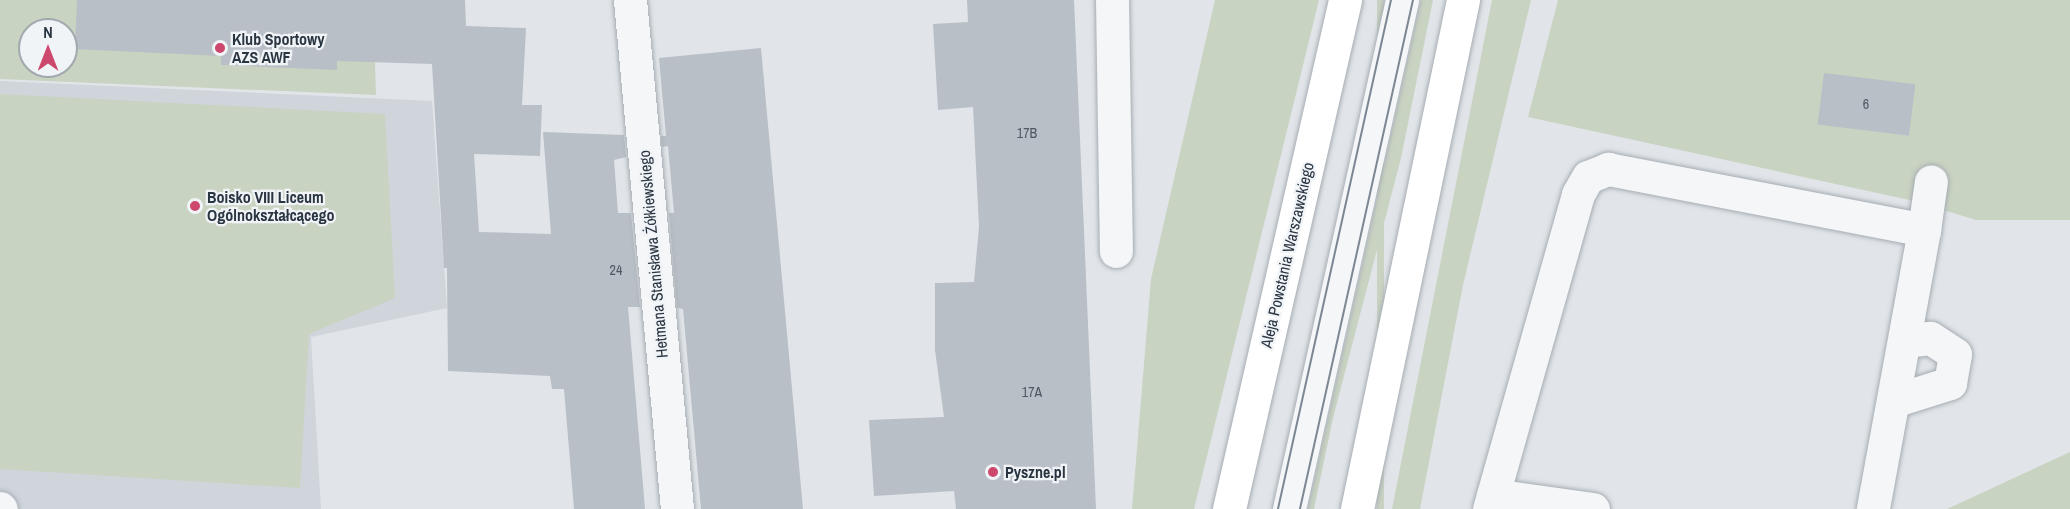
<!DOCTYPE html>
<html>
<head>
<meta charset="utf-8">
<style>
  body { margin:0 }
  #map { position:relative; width:2070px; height:509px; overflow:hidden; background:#e1e5e9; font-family:"Archivo Narrow",sans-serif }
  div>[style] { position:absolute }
  .built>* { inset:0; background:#cfd5db }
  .green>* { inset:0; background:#c9d3c2; transform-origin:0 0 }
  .building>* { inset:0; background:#b8bfc6; transform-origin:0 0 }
  .roads { filter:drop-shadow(0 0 2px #a6adb3) drop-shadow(0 0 2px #a6adb3) }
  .minor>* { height:33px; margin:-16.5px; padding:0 16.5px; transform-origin:16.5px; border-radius:16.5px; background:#f4f6f8 }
  .major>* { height:33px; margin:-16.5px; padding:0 16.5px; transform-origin:16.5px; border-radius:16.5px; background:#fff }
  .tram>* { height:1.5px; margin:-0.75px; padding:0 0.75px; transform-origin:0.75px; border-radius:0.75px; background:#7b8793 }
  .dots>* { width:16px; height:16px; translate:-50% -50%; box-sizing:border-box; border:3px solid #f1f4f7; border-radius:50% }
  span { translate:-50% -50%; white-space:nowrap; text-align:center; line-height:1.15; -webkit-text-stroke:4.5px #f1f4f7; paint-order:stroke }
  .number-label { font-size:14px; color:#4d5862 }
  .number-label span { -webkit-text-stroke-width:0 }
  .poi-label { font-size:16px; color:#293541; font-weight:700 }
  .left { translate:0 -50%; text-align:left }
  .street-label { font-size:16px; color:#293541 }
  .north { position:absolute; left:18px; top:18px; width:60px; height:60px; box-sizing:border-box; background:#f1f4f7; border:2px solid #a1a8ae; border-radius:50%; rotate:0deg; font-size:16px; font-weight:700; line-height:24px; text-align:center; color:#293541 }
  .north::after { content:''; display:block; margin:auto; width:21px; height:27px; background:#cc486c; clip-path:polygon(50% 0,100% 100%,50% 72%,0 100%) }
</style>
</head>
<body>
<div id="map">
  <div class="built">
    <i style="clip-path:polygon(0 81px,432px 101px,447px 308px,311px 337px,321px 509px,0 509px)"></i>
  </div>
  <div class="green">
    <i style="clip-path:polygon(evenodd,0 0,373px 0,376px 95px,0 79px,0 0,30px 30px,66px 30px,66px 66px,30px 66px,30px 30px)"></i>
    <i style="clip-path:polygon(1215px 0,1319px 0,1194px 509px,1132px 509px,1151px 279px)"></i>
    <i style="left:1377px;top:0;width:7px;height:522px"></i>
    <i style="clip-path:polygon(1421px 0,1433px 0,1401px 158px,1333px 418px,1314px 509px,1308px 509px)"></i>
    <i style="clip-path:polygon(1492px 0,1531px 0,1463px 285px,1420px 509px,1392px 509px)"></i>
    <i style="clip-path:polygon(1558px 0,2070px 0,2070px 220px,1976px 220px,1914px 201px,1528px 117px)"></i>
    <i style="clip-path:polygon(0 94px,385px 114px,395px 298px,309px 334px,300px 488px,0 469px)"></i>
    <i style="clip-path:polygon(2070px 452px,2070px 509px,1947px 509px)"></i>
  </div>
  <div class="building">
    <i style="clip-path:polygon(77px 0,465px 0,466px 26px,526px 28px,522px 105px,542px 105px,540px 156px,474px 154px,479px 232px,551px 234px,543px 132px,624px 135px,626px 157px,614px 160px,618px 213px,631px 213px,640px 307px,628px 307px,645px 509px,574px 509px,564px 389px,552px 389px,550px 376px,448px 371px,447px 268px,444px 268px,432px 64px,337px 61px,337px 70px,221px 65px,221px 56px,75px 49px)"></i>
    <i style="clip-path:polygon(967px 0,1074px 0,1096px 509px,956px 509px,954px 491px,874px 496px,869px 420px,944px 417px,935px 350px,935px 283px,974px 282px,979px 227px,973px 107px,938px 110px,933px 24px,968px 22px)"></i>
    <i style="clip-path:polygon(761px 48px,803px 509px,701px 509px,683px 309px,677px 308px,669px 213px,674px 213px,668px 146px,662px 147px,661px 136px,666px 136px,659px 58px)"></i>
    <i style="left:1824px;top:73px;width:92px;height:52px;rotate:7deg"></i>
  </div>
  <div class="roads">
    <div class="minor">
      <i style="left:630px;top:0;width:511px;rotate:84.72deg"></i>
      <i style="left:1112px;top:0;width:251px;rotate:89.1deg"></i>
      <i style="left:1924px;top:230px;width:49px;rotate:-81.9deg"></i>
      <i style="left:1893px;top:401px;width:60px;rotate:-17.5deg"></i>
      <i style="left:1950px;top:383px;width:29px;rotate:-80deg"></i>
      <i style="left:1955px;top:354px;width:30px;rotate:-147deg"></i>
      <i style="left:1930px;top:338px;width:26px;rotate:173deg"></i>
      <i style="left:1493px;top:495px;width:101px;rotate:8deg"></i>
      <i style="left:0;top:508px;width:1px;rotate:45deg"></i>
      <i style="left:1289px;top:509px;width:521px;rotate:-77.48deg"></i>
      <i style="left:1489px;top:509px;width:327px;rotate:-74.2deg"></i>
      <i style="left:1578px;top:194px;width:20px;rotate:-60deg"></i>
      <i style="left:1588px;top:177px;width:22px;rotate:-22deg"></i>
      <i style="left:1608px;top:169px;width:322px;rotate:10.9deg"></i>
      <i style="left:1924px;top:230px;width:284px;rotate:100.4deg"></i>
    </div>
    <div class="major">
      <i style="left:1229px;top:509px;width:522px;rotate:-77.16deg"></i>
      <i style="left:1357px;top:509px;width:520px;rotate:-78.24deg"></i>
    </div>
  </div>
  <div class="tram">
    <i style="left:1278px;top:509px;width:521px;rotate:-77.48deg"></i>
    <i style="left:1300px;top:509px;width:521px;rotate:-77.48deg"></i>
  </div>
  <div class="dots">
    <i style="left:220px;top:48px;background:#cc486c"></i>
    <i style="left:195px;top:206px;background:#cc486c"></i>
    <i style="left:993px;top:472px;background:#cc486c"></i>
  </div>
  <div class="number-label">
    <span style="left:1866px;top:104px">6</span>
    <span style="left:1027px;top:133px">17B</span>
    <span style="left:616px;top:270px">24</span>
    <span style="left:1032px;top:392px">17A</span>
  </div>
  <div class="poi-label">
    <span class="left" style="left:232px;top:48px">Klub Sportowy<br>AZS AWF</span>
    <span class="left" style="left:207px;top:206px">Boisko VIII Liceum<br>Ogólnokształcącego</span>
    <span class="left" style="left:1005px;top:472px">Pyszne.pl</span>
  </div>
  <div class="street-label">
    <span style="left:653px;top:254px;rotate:-95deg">Hetmana Stanisława Żółkiewskiego</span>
    <span style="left:1287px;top:255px;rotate:-77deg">Aleja Powstania Warszawskiego</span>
  </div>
  <div class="north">N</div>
</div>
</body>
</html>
